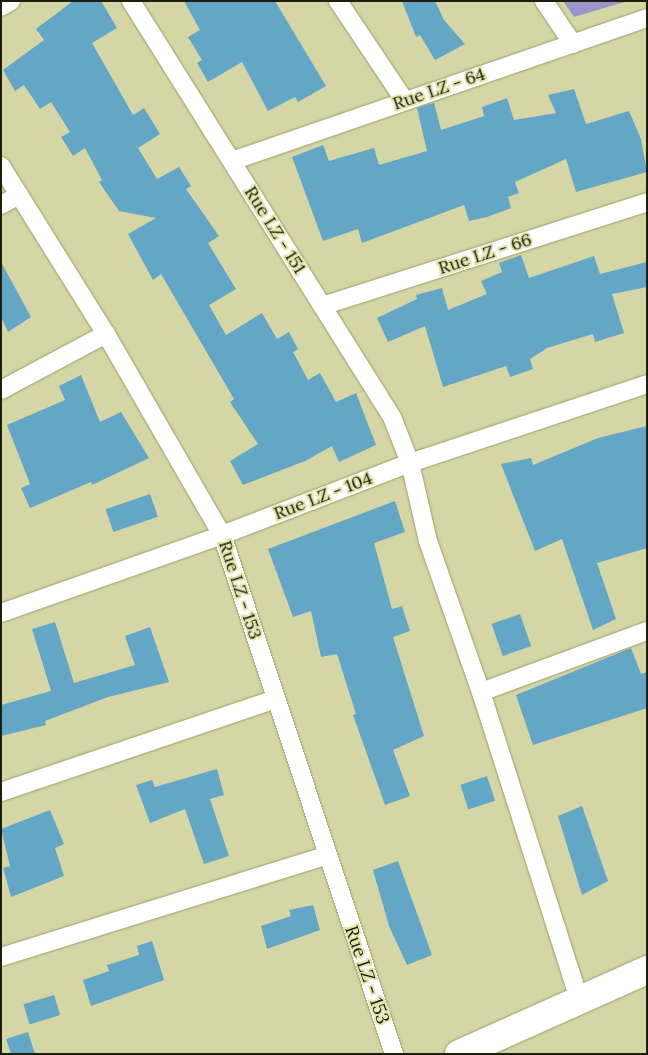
<!DOCTYPE html>
<html>
<head>
<meta charset="utf-8">
<style>
  body { margin:0 }
  #map { position:relative; width:648px; height:1055px; overflow:hidden; background:#d5d6a5; font-family:Lora,serif }
  div>[style] { position:absolute }
  .water>* { inset:0; background:#9c95cd }
  .building>* { inset:0; background:#64a6c5; transform-origin:0 0 }
  .roads { filter:drop-shadow(0 0 1px #9a9c6c) drop-shadow(0 0 1px #9a9c6c) }
  .minor>* { height:18px; margin:-9px; padding:0 9px; transform-origin:9px; border-radius:9px; background:#fff }
  .primary>* { height:28px; margin:-14px; padding:0 14px; transform-origin:14px; border-radius:14px; background:#fff }
  span { translate:-50% -50%; white-space:nowrap; text-align:center; line-height:1.15; -webkit-text-stroke:4px #e2e4b2; paint-order:stroke }
  .street-label { font-size:18px; color:#1c1d0a }
  .frame { position:absolute; inset:0; border:2px solid #1c1d0a; pointer-events:none }
</style>
</head>
<body>
<div id="map">
  <div class="water">
    <i style="clip-path:polygon(563px 1px,628px 1px,574px 17px)"></i>
  </div>
  <div class="building">
    <i style="clip-path:polygon(73px 1px,101px 1px,117px 28px,92px 43px,133px 115px,144px 108px,160px 134px,138px 148px,157px 179px,179px 167px,191px 186px,186px 189px,219px 236px,208px 243px,236px 289px,209px 305px,226px 335px,262px 313px,277px 339px,289px 332px,298px 349px,293px 352px,308px 380px,320px 373px,336px 402px,356px 393px,376px 445px,339px 462px,332px 446px,305px 461px,243px 485px,230px 461px,258px 444px,230px 402px,234px 399px,161px 274px,153px 280px,128px 234px,156px 218px,119px 211px,99px 182px,102px 180px,85px 148px,73px 156px,61px 137px,70px 132px,51px 102px,40px 109px,24px 85px,15px 91px,3px 70px,44px 40px,36px 29px)"></i>
    <i style="clip-path:polygon(184px 1px,275px 1px,326px 86px,298px 102px,295px 97px,268px 111px,242px 62px,208px 82px,197px 63px,202px 60px,188px 37px,200px 30px)"></i>
    <i style="clip-path:polygon(402px 1px,435px 1px,444px 20px,465px 44px,435px 60px,420px 35px,416px 37px)"></i>
    <i style="clip-path:polygon(574px 89px,586px 124px,629px 111px,641px 139px,647px 172px,576px 192px,566px 159px,515px 182px,519px 193px,508px 197px,511px 208px,487px 217px,469px 221px,464px 205px,362px 243px,358px 229px,323px 241px,292px 157px,323px 145px,329px 161px,374px 148px,379px 165px,427px 151px,417px 108px,434px 103px,441px 130px,484px 116px,482px 107px,507px 98px,514px 120px,556px 113px,548px 95px)"></i>
    <i style="clip-path:polygon(521px 255px,529px 278px,594px 256px,600px 274px,647px 262px,647px 287px,612px 294px,624px 333px,595px 342px,593px 334px,547px 348px,530px 359px,533px 369px,510px 377px,506px 366px,443px 387px,425px 326px,388px 342px,377px 318px,417px 299px,416px 295px,442px 288px,448px 310px,487px 294px,481px 281px,502px 272px,499px 263px)"></i>
    <i style="clip-path:polygon(1px 262px,31px 317px,8px 332px,1px 317px)"></i>
    <i style="clip-path:polygon(81px 375px,100px 422px,121px 412px,149px 458px,92px 485px,91px 482px,30px 508px,21px 488px,30px 484px,7px 425px,65px 400px,59px 386px)"></i>
    <i style="clip-path:polygon(647px 426px,647px 548px,597px 563px,616px 619px,593px 630px,562px 539px,535px 551px,501px 464px,531px 458px,533px 465px,598px 438px)"></i>
    <i style="left:150px;top:494px;width:24px;height:47px;rotate:71deg"></i>
    <i style="clip-path:polygon(395px 501px,405px 532px,374px 543px,392px 609px,402px 606px,410px 631px,393px 637px,424px 736px,393px 750px,410px 796px,385px 805px,353px 715px,356px 714px,337px 654px,321px 657px,311px 611px,293px 617px,268px 549px)"></i>
    <i style="left:520px;top:614px;width:34px;height:30px;rotate:71deg"></i>
    <i style="clip-path:polygon(55px 622px,74px 683px,135px 665px,125px 636px,150px 627px,169px 682px,108px 697px,45px 721px,46px 725px,1px 736px,1px 705px,51px 691px,32px 629px)"></i>
    <i style="clip-path:polygon(631px 648px,641px 674px,647px 672px,647px 708px,533px 745px,516px 695px)"></i>
    <i style="clip-path:polygon(217px 769px,224px 795px,210px 799px,229px 856px,204px 864px,185px 809px,150px 823px,136px 785px,152px 780px,155px 787px)"></i>
    <i style="left:487px;top:776px;width:26px;height:28px;rotate:72deg"></i>
    <i style="clip-path:polygon(582px 806px,608px 881px,582px 895px,558px 816px)"></i>
    <i style="clip-path:polygon(50px 810px,64px 844px,55px 848px,64px 876px,11px 897px,3px 868px,10px 866px,1px 829px)"></i>
    <i style="clip-path:polygon(398px 861px,432px 955px,407px 965px,389px 926px,373px 870px)"></i>
    <i style="clip-path:polygon(313px 905px,320px 930px,267px 949px,261px 926px,291px 916px,289px 910px)"></i>
    <i style="clip-path:polygon(152px 941px,164px 980px,91px 1006px,83px 980px,109px 971px,107px 965px,139px 955px,137px 946px)"></i>
    <i style="left:54px;top:995px;width:21px;height:32px;rotate:73deg"></i>
    <i style="clip-path:polygon(28px 1032px,35px 1054px,11px 1054px,6px 1039px)"></i>
  </div>
  <div class="roads">
    <div class="minor">
      <i style="left:131px;top:1px;width:491px;rotate:57.9deg"></i>
      <i style="left:392px;top:417px;width:49px;rotate:68.6deg"></i>
      <i style="left:410px;top:463px;width:80px;rotate:77deg"></i>
      <i style="left:428px;top:541px;width:160px;rotate:70.7deg"></i>
      <i style="left:481px;top:692px;width:323px;rotate:72.3deg"></i>
      <i style="left:338px;top:1px;width:120px;rotate:56.2deg"></i>
      <i style="left:544px;top:1px;width:52px;rotate:56deg"></i>
      <i style="left:1px;top:7px;width:12px;rotate:-31deg"></i>
      <i style="left:232px;top:161px;width:439px;rotate:-19deg"></i>
      <i style="left:1px;top:166px;width:198px;rotate:58deg"></i>
      <i style="left:106px;top:334px;width:232px;rotate:60deg"></i>
      <i style="left:222px;top:535px;width:547px;rotate:71.66deg"></i>
      <i style="left:1px;top:205px;width:21px;rotate:-29deg"></i>
      <i style="left:322px;top:306px;width:341px;rotate:-17.7deg"></i>
      <i style="left:1px;top:390px;width:119px;rotate:-28.1deg"></i>
      <i style="left:1px;top:613px;width:234px;rotate:-19.4deg"></i>
      <i style="left:222px;top:535px;width:201px;rotate:-21deg"></i>
      <i style="left:410px;top:463px;width:250px;rotate:-18.4deg"></i>
      <i style="left:481px;top:692px;width:177px;rotate:-20.2deg"></i>
      <i style="left:1px;top:792px;width:290px;rotate:-18.7deg"></i>
      <i style="left:1px;top:957px;width:340px;rotate:-17.3deg"></i>
    </div>
    <div class="primary">
      <i style="left:459px;top:1054px;width:206px;rotate:-24.1deg"></i>
    </div>
  </div>
  <div class="street-label">
    <span style="left:439px;top:89px;rotate:-19deg">Rue LZ - 64</span>
    <span style="left:275px;top:230px;rotate:58deg">Rue LZ - 151</span>
    <span style="left:485px;top:254px;rotate:-18deg">Rue LZ - 66</span>
    <span style="left:323px;top:496px;rotate:-21deg">Rue LZ - 104</span>
    <span style="left:240px;top:590px;rotate:72deg">Rue LZ - 153</span>
    <span style="left:367px;top:975px;rotate:71deg">Rue LZ - 153</span>
  </div>
  <div class="frame"></div>
</div>
</body>
</html>
